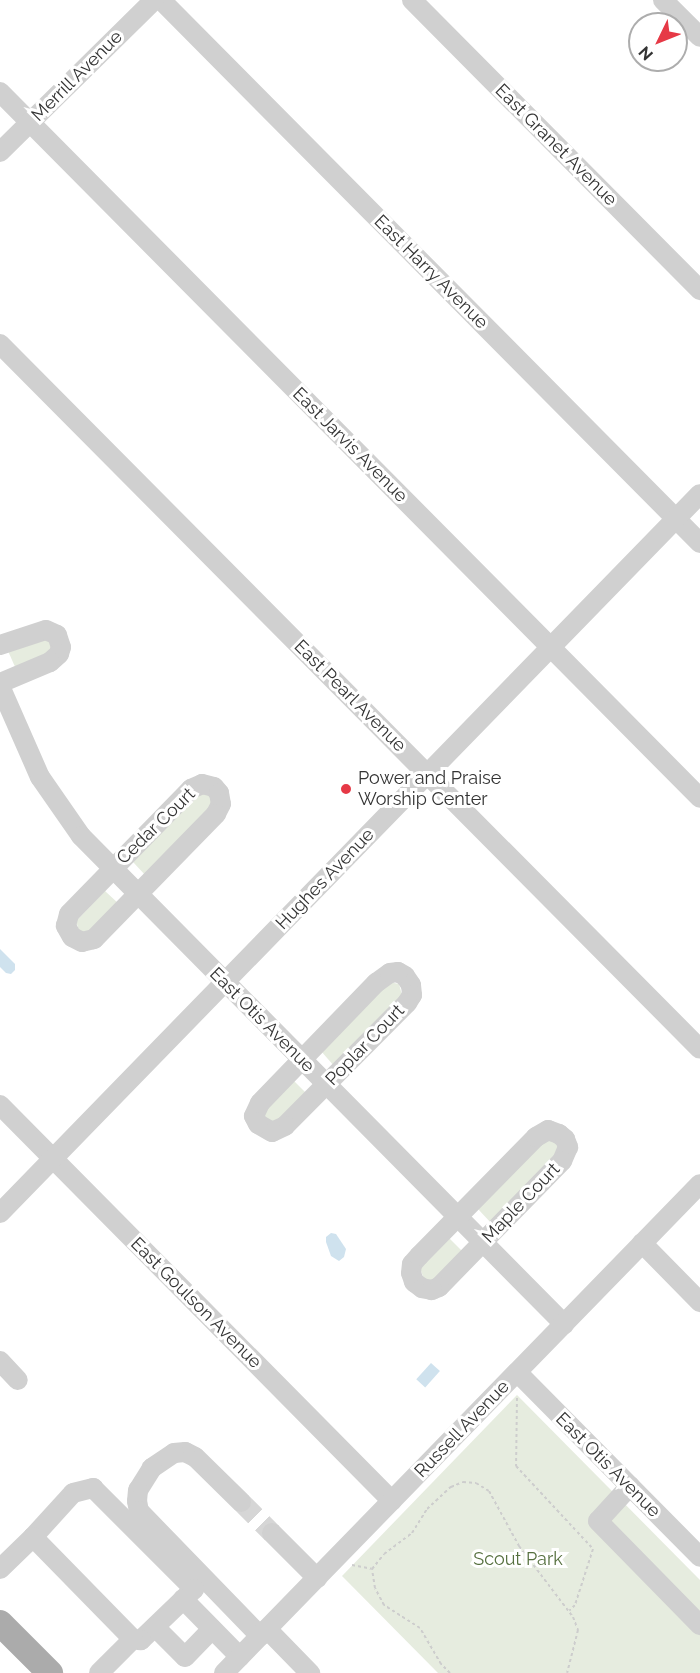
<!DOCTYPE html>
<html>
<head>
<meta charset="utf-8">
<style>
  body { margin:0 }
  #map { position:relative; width:700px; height:1673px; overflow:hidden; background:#fff; font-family:Raleway,sans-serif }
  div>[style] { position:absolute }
  .green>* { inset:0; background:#e6ecdf }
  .water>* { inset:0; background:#cfe2ee; transform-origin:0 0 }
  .minor-tunnel>* { height:20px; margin-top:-10px; transform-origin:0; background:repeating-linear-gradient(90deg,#d6d6d6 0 20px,transparent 0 30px) }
  .path>* { height:2px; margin-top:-1px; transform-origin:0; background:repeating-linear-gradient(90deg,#cdcdcd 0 3px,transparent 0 6px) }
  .minor>* { height:20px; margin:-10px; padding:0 10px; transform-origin:10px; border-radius:10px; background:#d0d0d0 }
  .major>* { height:26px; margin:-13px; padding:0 13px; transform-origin:13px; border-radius:13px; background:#ababab }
  .dots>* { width:16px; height:16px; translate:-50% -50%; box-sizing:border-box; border:3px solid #fff; border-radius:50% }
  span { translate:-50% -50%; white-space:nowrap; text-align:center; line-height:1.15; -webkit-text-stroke:6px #fff; paint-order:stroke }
  .street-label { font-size:18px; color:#333 }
  .poi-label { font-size:18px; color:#333 }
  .left { translate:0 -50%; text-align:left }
  .park-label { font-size:18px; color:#56703f }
  .north { position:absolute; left:628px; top:12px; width:60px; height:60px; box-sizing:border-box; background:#fff; border:2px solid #adadad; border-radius:50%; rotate:227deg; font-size:16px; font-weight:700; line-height:24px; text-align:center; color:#333 }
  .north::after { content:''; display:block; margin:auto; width:21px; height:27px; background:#e63946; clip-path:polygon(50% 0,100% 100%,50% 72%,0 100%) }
</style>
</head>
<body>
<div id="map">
  <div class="green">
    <i style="clip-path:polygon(46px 637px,54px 649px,16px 669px,8px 651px)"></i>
    <i style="clip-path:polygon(208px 792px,215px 802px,146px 876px,133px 862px,198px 794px)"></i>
    <i style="clip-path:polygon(105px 891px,119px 904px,91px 933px,80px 934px,76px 921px)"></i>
    <i style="clip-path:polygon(389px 982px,399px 984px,402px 995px,334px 1066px,321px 1051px)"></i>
    <i style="clip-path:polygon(293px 1080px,307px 1094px,279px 1123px,269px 1124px,263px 1113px)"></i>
    <i style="clip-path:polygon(546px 1140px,556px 1141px,559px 1150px,491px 1223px,478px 1209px)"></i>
    <i style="clip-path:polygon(449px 1238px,463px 1252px,435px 1280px,425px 1282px,420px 1268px)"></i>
    <i style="clip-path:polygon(517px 1395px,700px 1580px,700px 1673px,438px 1673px,342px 1576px)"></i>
  </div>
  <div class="water">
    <i style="clip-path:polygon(0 949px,15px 964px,15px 970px,11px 974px,6px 973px,0 967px)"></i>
    <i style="clip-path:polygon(331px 1233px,336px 1234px,346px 1249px,344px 1257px,339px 1261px,331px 1256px,326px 1242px,326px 1237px)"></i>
    <i style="left:431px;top:1363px;width:12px;height:22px;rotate:42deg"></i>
  </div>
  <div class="minor-tunnel">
    <i style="left:241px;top:1502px;width:44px;rotate:45deg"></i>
  </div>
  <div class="path">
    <i style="left:517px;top:1398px;width:68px;rotate:90.8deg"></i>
    <i style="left:516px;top:1466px;width:113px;rotate:47.1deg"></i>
    <i style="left:593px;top:1549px;width:59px;rotate:107.8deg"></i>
    <i style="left:575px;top:1605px;width:8px;rotate:135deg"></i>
    <i style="left:352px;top:1565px;width:20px;rotate:11deg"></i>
    <i style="left:450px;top:1673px;width:13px;rotate:-135deg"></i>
    <i style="left:441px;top:1664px;width:42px;rotate:-120.3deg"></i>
    <i style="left:420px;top:1628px;width:43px;rotate:-147.4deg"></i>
    <i style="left:384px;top:1605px;width:19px;rotate:-118deg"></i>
    <i style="left:375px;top:1588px;width:19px;rotate:-99deg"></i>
    <i style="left:372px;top:1569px;width:19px;rotate:-51deg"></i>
    <i style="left:384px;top:1554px;width:35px;rotate:-37deg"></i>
    <i style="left:412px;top:1533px;width:28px;rotate:-58deg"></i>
    <i style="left:427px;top:1509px;width:33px;rotate:-43deg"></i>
    <i style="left:451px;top:1487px;width:13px;rotate:-23deg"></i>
    <i style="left:463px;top:1482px;width:13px;rotate:4deg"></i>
    <i style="left:476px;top:1483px;width:15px;rotate:32deg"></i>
    <i style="left:489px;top:1491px;width:63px;rotate:61.4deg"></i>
    <i style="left:519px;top:1546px;width:89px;rotate:52.7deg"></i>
    <i style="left:573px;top:1617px;width:14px;rotate:69deg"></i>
    <i style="left:578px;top:1630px;width:44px;rotate:104.3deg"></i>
  </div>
  <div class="minor">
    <i style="left:161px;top:0;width:765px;rotate:45.21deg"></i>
    <i style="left:412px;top:0;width:409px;rotate:45.2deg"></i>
    <i style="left:663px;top:0;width:52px;rotate:45deg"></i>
    <i style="left:0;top:92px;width:994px;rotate:45.24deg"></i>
    <i style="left:0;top:152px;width:216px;rotate:-44.6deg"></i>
    <i style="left:0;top:344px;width:993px;rotate:45.2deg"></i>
    <i style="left:0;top:645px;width:48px;rotate:-18.1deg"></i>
    <i style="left:46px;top:630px;width:12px;rotate:24deg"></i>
    <i style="left:57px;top:635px;width:13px;rotate:72deg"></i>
    <i style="left:61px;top:647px;width:7px;rotate:106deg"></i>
    <i style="left:59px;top:654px;width:12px;rotate:138deg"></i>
    <i style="left:50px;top:662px;width:54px;rotate:157.2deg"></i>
    <i style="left:0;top:686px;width:99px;rotate:66.3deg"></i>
    <i style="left:40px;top:777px;width:72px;rotate:55.2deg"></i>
    <i style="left:81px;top:836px;width:687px;rotate:45.3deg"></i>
    <i style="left:202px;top:784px;width:12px;rotate:14deg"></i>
    <i style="left:214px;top:787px;width:8px;rotate:50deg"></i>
    <i style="left:219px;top:793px;width:11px;rotate:80deg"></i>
    <i style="left:221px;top:804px;width:11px;rotate:117deg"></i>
    <i style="left:216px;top:814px;width:175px;rotate:134.3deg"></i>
    <i style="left:94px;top:939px;width:12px;rotate:166deg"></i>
    <i style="left:82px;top:942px;width:11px;rotate:-153deg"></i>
    <i style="left:72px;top:937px;width:13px;rotate:-119deg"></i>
    <i style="left:66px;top:926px;width:12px;rotate:-76deg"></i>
    <i style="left:69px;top:914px;width:175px;rotate:-45.7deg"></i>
    <i style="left:191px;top:789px;width:12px;rotate:-24deg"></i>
    <i style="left:398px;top:972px;width:8px;rotate:30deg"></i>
    <i style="left:405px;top:976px;width:11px;rotate:56deg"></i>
    <i style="left:411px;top:985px;width:10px;rotate:84deg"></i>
    <i style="left:412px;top:995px;width:9px;rotate:122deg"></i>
    <i style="left:407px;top:1003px;width:173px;rotate:134.8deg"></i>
    <i style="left:285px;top:1126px;width:14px;rotate:155deg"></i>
    <i style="left:272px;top:1132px;width:16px;rotate:-150deg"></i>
    <i style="left:258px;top:1124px;width:9px;rotate:-117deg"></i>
    <i style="left:254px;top:1116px;width:14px;rotate:-65deg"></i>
    <i style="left:260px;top:1103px;width:167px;rotate:-46deg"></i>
    <i style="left:376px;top:983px;width:17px;rotate:-36deg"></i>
    <i style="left:390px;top:973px;width:8px;rotate:-7deg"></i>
    <i style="left:0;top:1105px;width:557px;rotate:45.29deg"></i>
    <i style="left:548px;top:1130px;width:12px;rotate:20deg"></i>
    <i style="left:559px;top:1134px;width:8px;rotate:40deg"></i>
    <i style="left:565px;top:1139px;width:9px;rotate:69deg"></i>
    <i style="left:568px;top:1147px;width:15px;rotate:113deg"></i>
    <i style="left:562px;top:1161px;width:176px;rotate:134.3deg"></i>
    <i style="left:439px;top:1287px;width:8px;rotate:157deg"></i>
    <i style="left:432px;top:1290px;width:10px;rotate:-169deg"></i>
    <i style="left:422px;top:1288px;width:10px;rotate:-143deg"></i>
    <i style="left:414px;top:1282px;width:9px;rotate:-108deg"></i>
    <i style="left:411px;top:1273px;width:9px;rotate:-84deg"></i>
    <i style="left:412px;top:1264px;width:11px;rotate:-49deg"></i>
    <i style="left:419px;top:1256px;width:167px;rotate:-45.5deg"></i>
    <i style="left:536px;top:1137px;width:14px;rotate:-30deg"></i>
    <i style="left:0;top:1213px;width:1003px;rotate:-45.77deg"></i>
    <i style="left:642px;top:1243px;width:83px;rotate:45.5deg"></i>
    <i style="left:0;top:1361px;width:26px;rotate:47deg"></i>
    <i style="left:517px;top:1372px;width:260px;rotate:45.3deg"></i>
    <i style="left:630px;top:1486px;width:47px;rotate:132.4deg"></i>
    <i style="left:598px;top:1521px;width:146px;rotate:45.6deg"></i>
    <i style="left:241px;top:1502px;width:64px;rotate:-135.6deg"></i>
    <i style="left:195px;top:1457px;width:11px;rotate:-153deg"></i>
    <i style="left:185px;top:1452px;width:11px;rotate:175deg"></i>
    <i style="left:174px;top:1453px;width:27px;rotate:146deg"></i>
    <i style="left:152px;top:1468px;width:26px;rotate:122deg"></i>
    <i style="left:138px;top:1490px;width:11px;rotate:95deg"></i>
    <i style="left:137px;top:1501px;width:10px;rotate:79deg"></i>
    <i style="left:139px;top:1511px;width:174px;rotate:45.9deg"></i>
    <i style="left:272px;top:1533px;width:64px;rotate:45deg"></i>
    <i style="left:33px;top:1537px;width:59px;rotate:-47.7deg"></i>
    <i style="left:73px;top:1493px;width:21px;rotate:-14deg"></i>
    <i style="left:93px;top:1488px;width:143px;rotate:45deg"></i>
    <i style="left:194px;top:1589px;width:74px;rotate:136.1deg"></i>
    <i style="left:141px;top:1640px;width:8px;rotate:-173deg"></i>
    <i style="left:0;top:1569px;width:46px;rotate:-44.1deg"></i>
    <i style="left:33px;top:1537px;width:143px;rotate:45.6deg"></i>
    <i style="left:133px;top:1639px;width:48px;rotate:135deg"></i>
    <i style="left:183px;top:1599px;width:81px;rotate:45.5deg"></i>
    <i style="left:155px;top:1627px;width:42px;rotate:45deg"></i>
    <i style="left:185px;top:1657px;width:39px;rotate:-46deg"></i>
    <i style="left:267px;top:1629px;width:62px;rotate:45.7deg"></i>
    <i style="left:224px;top:1673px;width:682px;rotate:-45.77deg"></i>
  </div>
  <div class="major">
    <i style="left:0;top:1623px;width:71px;rotate:45deg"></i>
  </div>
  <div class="dots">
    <i style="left:346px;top:789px;background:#e63946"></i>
  </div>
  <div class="street-label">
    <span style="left:77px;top:76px;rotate:-45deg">Merrill Avenue</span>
    <span style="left:556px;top:145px;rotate:45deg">East Granet Avenue</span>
    <span style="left:431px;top:272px;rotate:45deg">East Harry Avenue</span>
    <span style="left:350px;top:445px;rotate:45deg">East Jarvis Avenue</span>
    <span style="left:350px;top:696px;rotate:45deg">East Pearl Avenue</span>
    <span style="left:156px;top:826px;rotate:-44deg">Cedar Court</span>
    <span style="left:325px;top:879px;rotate:-46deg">Hughes Avenue</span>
    <span style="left:262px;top:1020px;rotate:45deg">East Otis Avenue</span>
    <span style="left:365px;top:1045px;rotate:-46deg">Poplar Court</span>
    <span style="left:521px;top:1203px;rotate:-46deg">Maple Court</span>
    <span style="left:196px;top:1303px;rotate:45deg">East Goulson Avenue</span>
    <span style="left:462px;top:1429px;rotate:-46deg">Russell Avenue</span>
    <span style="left:608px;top:1465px;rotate:45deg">East Otis Avenue</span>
  </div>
  <div class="poi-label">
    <span class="left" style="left:358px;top:789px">Power and Praise<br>Worship Center</span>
  </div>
  <div class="park-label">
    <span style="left:518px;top:1559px">Scout Park</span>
  </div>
  <div class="north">N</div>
</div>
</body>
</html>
